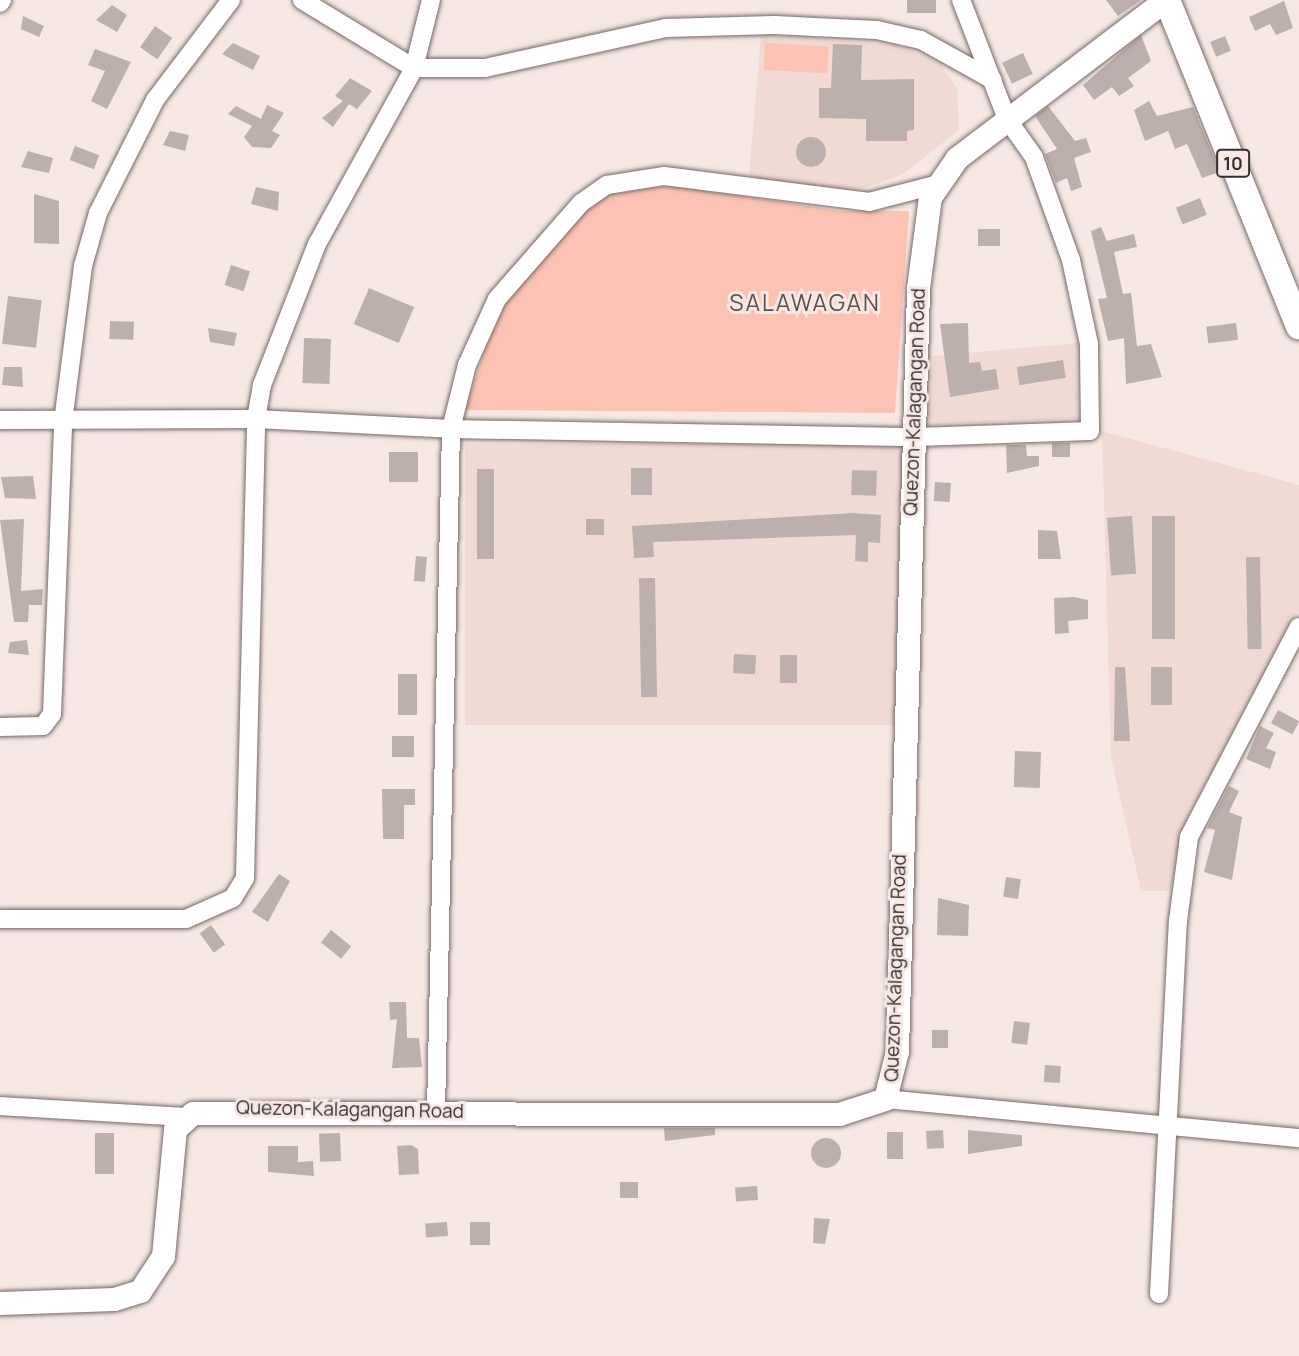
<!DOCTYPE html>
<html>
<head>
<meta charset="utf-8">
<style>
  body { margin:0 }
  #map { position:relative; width:1299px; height:1356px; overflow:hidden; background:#f7e8e4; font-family:Manrope,sans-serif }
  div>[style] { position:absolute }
  .built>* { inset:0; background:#f1dad4; transform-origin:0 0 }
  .green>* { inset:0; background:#fcc2b4; transform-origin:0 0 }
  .building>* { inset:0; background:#bdafab; transform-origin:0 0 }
  .round { border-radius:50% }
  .roads { filter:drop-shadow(0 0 2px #766966) drop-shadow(0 0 2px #766966) }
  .minor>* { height:18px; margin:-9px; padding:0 9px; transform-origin:9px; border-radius:9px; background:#fff }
  .major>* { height:23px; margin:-11.5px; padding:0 11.5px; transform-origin:11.5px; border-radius:11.5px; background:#fff }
  .highway>* { height:26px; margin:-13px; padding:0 13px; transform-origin:13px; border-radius:13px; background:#fff }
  span { translate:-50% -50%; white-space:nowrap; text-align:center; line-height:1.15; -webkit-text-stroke:6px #f7e8e4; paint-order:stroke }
  .shield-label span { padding:2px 5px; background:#f7e8e4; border:2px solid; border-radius:5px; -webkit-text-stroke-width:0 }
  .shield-label { font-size:18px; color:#35302e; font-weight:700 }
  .street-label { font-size:19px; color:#35302e }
  .quarter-label { font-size:23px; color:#5d504d; letter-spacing:2px }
</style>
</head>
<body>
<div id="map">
  <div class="built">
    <i style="clip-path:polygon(761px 35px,896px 45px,939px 62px,957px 88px,959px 130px,902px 175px,864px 188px,819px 189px,749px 176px)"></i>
    <i style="clip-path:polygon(1077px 343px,1078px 418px,929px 425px,933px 356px)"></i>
    <i style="clip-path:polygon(1102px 431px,1299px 485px,1299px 610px,1189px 814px,1170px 891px,1141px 891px,1111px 757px)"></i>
    <i style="left:465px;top:444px;width:437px;height:281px"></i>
  </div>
  <div class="green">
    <i style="left:765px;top:43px;width:64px;height:27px;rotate:3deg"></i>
    <i style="clip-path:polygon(670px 185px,840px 211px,909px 211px,895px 413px,465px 410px,496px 315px,576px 220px,607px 195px)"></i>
  </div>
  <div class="building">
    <i style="left:907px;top:0;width:29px;height:13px"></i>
    <i style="clip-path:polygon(1106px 0,1141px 0,1118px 16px)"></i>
    <i style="clip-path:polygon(1284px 1px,1293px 28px,1276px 35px,1270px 24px,1255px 31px,1249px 17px)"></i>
    <i style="clip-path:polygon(112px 5px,127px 15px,117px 32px,96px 20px)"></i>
    <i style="clip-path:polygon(23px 16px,44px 26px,39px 37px,21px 29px)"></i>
    <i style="left:155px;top:26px;width:21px;height:26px;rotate:35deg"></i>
    <i style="clip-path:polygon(1141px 35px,1151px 61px,1128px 78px,1134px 86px,1119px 96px,1112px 87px,1094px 100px,1083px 85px)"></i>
    <i style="left:1225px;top:36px;width:16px;height:16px;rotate:68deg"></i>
    <i style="clip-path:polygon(233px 43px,260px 56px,253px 70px,222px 54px)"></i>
    <i style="clip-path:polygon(833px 44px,862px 45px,861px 80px,914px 79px,914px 130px,907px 131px,907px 141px,866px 141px,866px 119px,819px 118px,819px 88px,831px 88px)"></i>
    <i style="clip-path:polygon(95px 49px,131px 62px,107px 109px,91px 101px,105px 71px,88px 65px)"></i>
    <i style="left:1023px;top:53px;width:23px;height:23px;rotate:65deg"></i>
    <i style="clip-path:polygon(350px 78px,372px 91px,357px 109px,349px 104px,333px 127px,322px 118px,343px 101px,335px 96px)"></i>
    <i style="clip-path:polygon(1149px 101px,1157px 116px,1193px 107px,1220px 172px,1202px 178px,1187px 144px,1175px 149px,1168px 131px,1145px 141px,1134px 110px)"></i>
    <i style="clip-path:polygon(267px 105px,284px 113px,272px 131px,280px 135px,271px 148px,252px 147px,244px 137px,252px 126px,228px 114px,236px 106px,261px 119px)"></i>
    <i style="clip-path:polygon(1048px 106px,1075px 141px,1086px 138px,1091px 152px,1074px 158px,1082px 187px,1071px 191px,1067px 178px,1056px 183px,1045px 154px,1057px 149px,1035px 116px)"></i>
    <i style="clip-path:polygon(170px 131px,189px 135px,185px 151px,163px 145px)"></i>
    <i class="round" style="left:796px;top:137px;width:30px;height:30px"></i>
    <i style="left:75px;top:146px;width:26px;height:15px;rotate:21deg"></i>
    <i style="clip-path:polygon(28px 151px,53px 158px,49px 173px,21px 167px)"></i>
    <i style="clip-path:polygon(256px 187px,279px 192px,278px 211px,251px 204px)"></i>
    <i style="clip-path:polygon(34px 194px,59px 201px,59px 244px,34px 243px)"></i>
    <i style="left:1200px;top:198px;width:18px;height:26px;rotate:68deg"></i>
    <i style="clip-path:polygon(1101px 227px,1107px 241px,1134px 234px,1137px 247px,1114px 252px,1123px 294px,1131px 293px,1137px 346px,1151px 344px,1162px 377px,1126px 384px,1124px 338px,1108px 341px,1098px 299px,1107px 298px,1091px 231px)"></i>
    <i style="left:978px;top:229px;width:22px;height:17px"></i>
    <i style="left:231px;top:265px;width:20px;height:21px;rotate:18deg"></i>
    <i style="left:369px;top:288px;width:49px;height:39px;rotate:23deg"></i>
    <i style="left:8px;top:296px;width:34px;height:48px;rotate:7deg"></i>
    <i style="left:110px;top:321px;width:24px;height:18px;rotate:2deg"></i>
    <i style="clip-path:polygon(968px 323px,969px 363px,980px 362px,982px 371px,996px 369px,999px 389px,950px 397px,940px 324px)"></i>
    <i style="left:1236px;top:323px;width:17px;height:30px;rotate:83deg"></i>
    <i style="clip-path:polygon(208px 328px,237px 333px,234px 346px,210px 342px)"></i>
    <i style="left:304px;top:338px;width:27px;height:45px;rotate:2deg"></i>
    <i style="left:1063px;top:360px;width:18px;height:47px;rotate:81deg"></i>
    <i style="clip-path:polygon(4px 367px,22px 367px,23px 387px,2px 385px)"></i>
    <i style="left:1070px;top:443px;width:14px;height:18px;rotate:90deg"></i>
    <i style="clip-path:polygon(1006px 445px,1026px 445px,1027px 456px,1039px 456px,1039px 466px,1007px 473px)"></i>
    <i style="left:389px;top:452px;width:29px;height:30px"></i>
    <i style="left:631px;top:468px;width:21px;height:27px"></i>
    <i style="left:477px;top:469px;width:17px;height:90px"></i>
    <i style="left:852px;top:470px;width:25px;height:25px;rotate:2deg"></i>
    <i style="clip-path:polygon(33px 476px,36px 499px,5px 498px,1px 477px)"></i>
    <i style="left:935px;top:482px;width:16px;height:19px;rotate:4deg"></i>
    <i style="clip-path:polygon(854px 513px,881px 515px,880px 543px,868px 542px,868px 562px,855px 561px,856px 535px,653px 542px,654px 557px,634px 558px,632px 526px)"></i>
    <i style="left:1132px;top:516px;width:58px;height:25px;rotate:86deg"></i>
    <i style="left:1152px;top:516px;width:23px;height:123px"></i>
    <i style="clip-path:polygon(24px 519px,21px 591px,43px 589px,42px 605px,29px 605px,28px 622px,14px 622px,0 520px)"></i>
    <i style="left:604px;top:519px;width:16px;height:18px;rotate:90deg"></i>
    <i style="clip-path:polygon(1038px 530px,1057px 531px,1061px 559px,1038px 559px)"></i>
    <i style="left:416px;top:556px;width:11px;height:25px;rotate:5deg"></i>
    <i style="left:1260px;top:557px;width:92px;height:14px;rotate:89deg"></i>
    <i style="left:655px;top:578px;width:119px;height:16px;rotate:89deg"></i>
    <i style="clip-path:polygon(1074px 597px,1088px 600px,1088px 619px,1068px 621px,1069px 633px,1055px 634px,1054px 598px)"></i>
    <i style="clip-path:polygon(27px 640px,29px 655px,8px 653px,10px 642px)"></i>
    <i style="left:734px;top:654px;width:22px;height:19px;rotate:3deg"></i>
    <i style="left:780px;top:655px;width:17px;height:28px"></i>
    <i style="clip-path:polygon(1115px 667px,1125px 667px,1130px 741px,1114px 741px)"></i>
    <i style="left:1151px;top:667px;width:21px;height:38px"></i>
    <i style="left:398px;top:674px;width:19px;height:41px"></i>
    <i style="left:1278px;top:710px;width:24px;height:15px;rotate:28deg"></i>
    <i style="clip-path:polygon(1260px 726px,1274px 733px,1266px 748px,1276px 752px,1270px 769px,1246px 759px)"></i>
    <i style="left:392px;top:736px;width:22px;height:21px"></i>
    <i style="left:1015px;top:751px;width:26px;height:36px;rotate:2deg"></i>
    <i style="clip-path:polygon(1229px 786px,1239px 791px,1229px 812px,1242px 817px,1232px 880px,1204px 872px,1215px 830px,1207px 828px)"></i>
    <i style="clip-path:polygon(382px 789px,415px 789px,415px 805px,404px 805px,404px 839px,383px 839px)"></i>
    <i style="clip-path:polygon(279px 874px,290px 881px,268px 922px,252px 912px)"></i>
    <i style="left:1006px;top:877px;width:15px;height:20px;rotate:8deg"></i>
    <i style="clip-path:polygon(938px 898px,969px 905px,968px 936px,937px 935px)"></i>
    <i style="left:211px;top:925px;width:24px;height:14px;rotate:54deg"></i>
    <i style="left:331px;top:930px;width:26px;height:16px;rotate:39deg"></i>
    <i style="clip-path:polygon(389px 1002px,406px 1002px,407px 1038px,419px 1038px,422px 1067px,392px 1068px,397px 1019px,390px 1020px)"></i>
    <i style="left:1014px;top:1021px;width:16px;height:22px;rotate:7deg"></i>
    <i style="left:932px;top:1030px;width:16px;height:18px"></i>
    <i style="left:1045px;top:1065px;width:16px;height:17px;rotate:4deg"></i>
    <i style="clip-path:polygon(664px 1128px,715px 1128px,715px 1135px,665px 1141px)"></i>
    <i style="left:943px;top:1130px;width:18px;height:17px;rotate:87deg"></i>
    <i style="clip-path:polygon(968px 1130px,1022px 1135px,1022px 1146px,968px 1154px)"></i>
    <i style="left:887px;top:1132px;width:16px;height:27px"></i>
    <i style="left:95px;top:1133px;width:19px;height:41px"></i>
    <i style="left:340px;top:1133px;width:28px;height:21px;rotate:88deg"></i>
    <i class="round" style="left:811px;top:1138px;width:30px;height:30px"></i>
    <i style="clip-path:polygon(411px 1145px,418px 1149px,419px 1174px,399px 1175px,397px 1146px)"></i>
    <i style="clip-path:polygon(268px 1146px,298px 1146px,298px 1162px,313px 1161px,314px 1176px,268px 1172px)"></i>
    <i style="left:620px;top:1182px;width:18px;height:16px"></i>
    <i style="left:757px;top:1186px;width:14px;height:22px;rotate:86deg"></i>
    <i style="clip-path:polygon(814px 1218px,830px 1219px,825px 1244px,813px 1243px)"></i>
    <i style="left:447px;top:1222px;width:14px;height:22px;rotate:86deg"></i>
    <i style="left:470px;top:1222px;width:20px;height:23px"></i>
  </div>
  <div class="roads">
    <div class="minor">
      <i style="left:302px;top:0;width:131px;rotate:31.3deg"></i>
      <i style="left:414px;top:68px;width:71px"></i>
      <i style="left:485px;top:68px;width:185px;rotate:-12.5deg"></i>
      <i style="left:666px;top:28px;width:108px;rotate:-1.6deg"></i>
      <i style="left:774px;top:25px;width:103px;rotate:2.8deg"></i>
      <i style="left:877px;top:30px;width:45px;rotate:12.8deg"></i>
      <i style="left:921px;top:40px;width:82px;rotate:29.1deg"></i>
      <i style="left:0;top:3px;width:4px;rotate:-56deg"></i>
      <i style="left:0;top:420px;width:256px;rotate:-0.2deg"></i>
      <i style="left:256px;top:419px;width:195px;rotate:2.9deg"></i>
      <i style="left:451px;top:429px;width:466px;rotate:1deg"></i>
      <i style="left:917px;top:437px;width:173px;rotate:-2deg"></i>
      <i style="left:1090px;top:431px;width:87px;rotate:-90.7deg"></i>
      <i style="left:1089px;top:344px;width:86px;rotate:-102.1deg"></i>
      <i style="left:1071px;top:260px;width:109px;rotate:-109.8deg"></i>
      <i style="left:1034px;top:157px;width:47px;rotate:-125.4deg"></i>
      <i style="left:1007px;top:119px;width:128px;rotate:-111.1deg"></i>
      <i style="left:0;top:727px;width:43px;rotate:-1.3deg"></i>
      <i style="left:43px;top:726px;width:15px;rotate:-53deg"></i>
      <i style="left:52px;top:714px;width:292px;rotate:-87.8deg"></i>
      <i style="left:63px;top:422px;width:157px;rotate:-82.7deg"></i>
      <i style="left:83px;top:266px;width:55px;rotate:-74.2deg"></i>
      <i style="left:98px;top:213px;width:127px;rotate:-63.2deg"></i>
      <i style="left:155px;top:100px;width:126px;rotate:-52.8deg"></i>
      <i style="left:0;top:919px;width:186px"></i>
      <i style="left:186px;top:919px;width:51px;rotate:-24.1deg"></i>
      <i style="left:233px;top:898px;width:23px;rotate:-59deg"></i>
      <i style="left:245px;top:878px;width:459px;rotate:-88.6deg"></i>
      <i style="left:256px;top:419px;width:35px;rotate:-80deg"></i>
      <i style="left:262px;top:385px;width:151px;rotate:-68.7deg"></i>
      <i style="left:317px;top:244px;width:201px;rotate:-61.1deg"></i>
      <i style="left:414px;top:68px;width:70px;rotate:-76deg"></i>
      <i style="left:885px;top:1099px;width:416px;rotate:5.4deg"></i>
      <i style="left:0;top:1106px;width:185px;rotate:3.4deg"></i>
      <i style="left:436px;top:1111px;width:682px;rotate:-88.74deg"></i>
      <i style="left:451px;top:429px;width:66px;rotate:-76deg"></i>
      <i style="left:467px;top:365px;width:72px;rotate:-65.6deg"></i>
      <i style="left:497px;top:299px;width:128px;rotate:-48.8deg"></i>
      <i style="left:581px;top:203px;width:32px;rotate:-35deg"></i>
      <i style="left:607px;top:185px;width:58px;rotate:-9deg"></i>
      <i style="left:664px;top:176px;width:207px;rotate:7.2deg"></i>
      <i style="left:869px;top:202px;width:68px;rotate:-14.4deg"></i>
      <i style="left:1159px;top:1294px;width:373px;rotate:-87.1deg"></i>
      <i style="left:1178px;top:921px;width:85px;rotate:-82.5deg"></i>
      <i style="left:1189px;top:837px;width:237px;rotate:-62.4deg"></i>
    </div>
    <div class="major">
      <i style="left:0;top:1303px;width:114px;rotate:-2deg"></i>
      <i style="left:114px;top:1299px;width:27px;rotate:-17deg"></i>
      <i style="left:140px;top:1291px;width:42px;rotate:-56.7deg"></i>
      <i style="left:163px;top:1256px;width:128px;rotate:-84.6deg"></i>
      <i style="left:175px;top:1129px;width:24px;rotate:-42deg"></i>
      <i style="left:193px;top:1113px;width:646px;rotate:0.09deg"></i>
      <i style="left:839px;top:1114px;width:48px;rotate:-18.1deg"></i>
      <i style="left:885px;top:1099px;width:49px;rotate:-76deg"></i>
      <i style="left:897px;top:1051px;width:763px;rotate:-88.42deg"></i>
      <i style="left:918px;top:288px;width:92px;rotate:-82.5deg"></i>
      <i style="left:930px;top:197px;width:47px;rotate:-55.3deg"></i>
      <i style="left:957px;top:158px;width:261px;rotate:-37.2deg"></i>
    </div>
    <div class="highway">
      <i style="left:1167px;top:0;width:352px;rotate:68deg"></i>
    </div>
  </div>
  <div class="shield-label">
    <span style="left:1233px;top:163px">10</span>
  </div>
  <div class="street-label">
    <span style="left:915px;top:402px;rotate:-88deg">Quezon-Kalagangan Road</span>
    <span style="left:896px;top:968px;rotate:-88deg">Quezon-Kalagangan Road</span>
    <span style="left:350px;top:1110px;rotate:1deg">Quezon-Kalagangan Road</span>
  </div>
  <div class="quarter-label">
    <span style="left:805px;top:302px">SALAWAGAN</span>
  </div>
</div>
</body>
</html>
